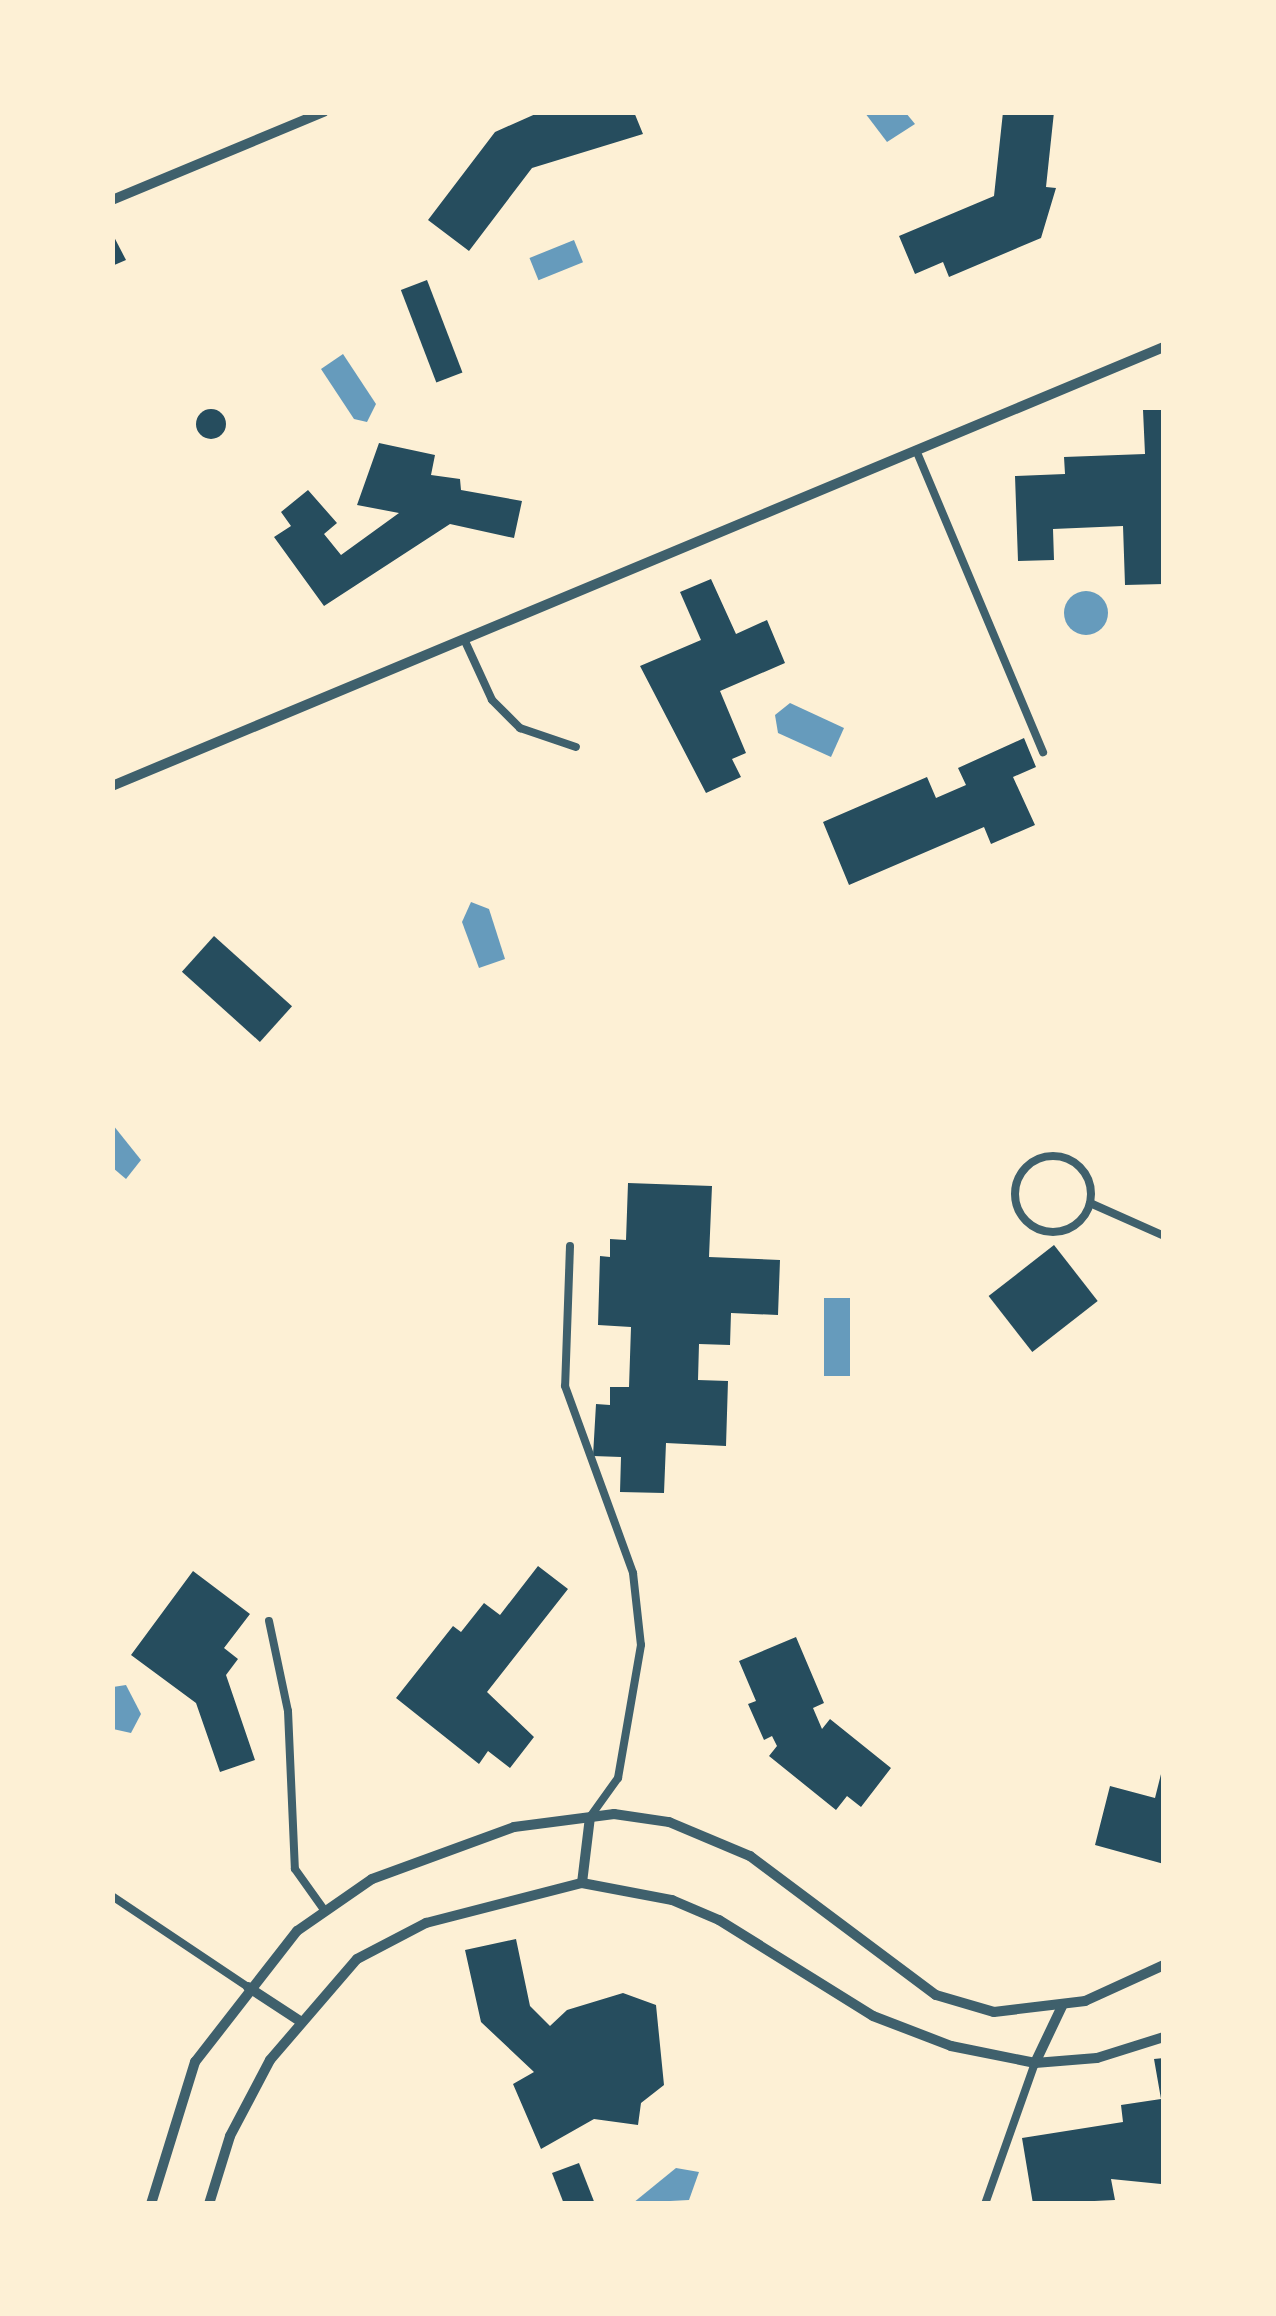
<!DOCTYPE html>
<html>
<head>
<meta charset="utf-8">
<style>
  body { margin:0 }
  #map { position:relative; width:1276px; height:2316px; overflow:hidden; background:#fdf0d5; font-family:Ubuntu,sans-serif }
  div>[style] { position:absolute }
  .water>* { inset:0; background:#669bbc; transform-origin:0 0 }
  .round { border-radius:50% }
  .building>* { inset:0; background:#264d5e; transform-origin:0 0 }
  .service>* { height:8px; margin:-4px; padding:0 4px; transform-origin:4px; border-radius:4px; background:#3f606c }
  .service>.ring { margin:-4px; padding:0; box-sizing:content-box; background:none; border:8px solid #3f606c; border-radius:50% }
  .minor>* { height:10px; margin:-5px; padding:0 5px; transform-origin:5px; border-radius:5px; background:#3f606c }
  span { translate:-50% -50%; white-space:nowrap; text-align:center; line-height:1.15; -webkit-text-stroke:8px #fdf0d5; paint-order:stroke }
  .frame { position:absolute; inset:0; border:115px solid #fdf0d5; pointer-events:none }
</style>
</head>
<body>
<div id="map">
  <div class="water">
    <i style="clip-path:polygon(865px 113px,906px 113px,915px 124px,887px 142px)"></i>
    <i style="left:574px;top:240px;width:24px;height:48px;rotate:68deg"></i>
    <i style="clip-path:polygon(343px 354px,376px 404px,367px 422px,354px 419px,321px 369px)"></i>
    <i class="round" style="left:1064px;top:591px;width:44px;height:44px"></i>
    <i style="clip-path:polygon(790px 703px,844px 728px,831px 757px,778px 733px,775px 715px)"></i>
    <i style="clip-path:polygon(471px 902px,489px 909px,505px 959px,479px 968px,462px 922px)"></i>
    <i style="clip-path:polygon(113px 1125px,141px 1160px,126px 1179px,113px 1168px)"></i>
    <i style="left:824px;top:1298px;width:26px;height:78px"></i>
    <i style="clip-path:polygon(126px 1685px,141px 1714px,131px 1733px,113px 1729px,113px 1687px)"></i>
    <i style="clip-path:polygon(676px 2168px,699px 2172px,689px 2200px,633px 2203px)"></i>
  </div>
  <div class="building">
    <i style="clip-path:polygon(540px 112px,634px 112px,643px 134px,532px 168px,469px 251px,428px 220px,495px 132px)"></i>
    <i style="clip-path:polygon(1003px 112px,1054px 112px,1046px 187px,1056px 188px,1041px 238px,949px 277px,943px 262px,915px 274px,899px 236px,994px 196px)"></i>
    <i style="clip-path:polygon(112px 233px,126px 260px,112px 266px)"></i>
    <i style="left:427px;top:280px;width:99px;height:28px;rotate:69deg"></i>
    <i class="round" style="left:196px;top:409px;width:30px;height:30px"></i>
    <i style="clip-path:polygon(1143px 410px,1164px 410px,1164px 584px,1125px 585px,1123px 526px,1053px 529px,1054px 560px,1018px 561px,1015px 476px,1065px 474px,1064px 457px,1145px 454px)"></i>
    <i style="clip-path:polygon(379px 443px,435px 455px,431px 475px,460px 479px,461px 490px,522px 501px,514px 538px,450px 524px,324px 606px,274px 537px,291px 526px,281px 512px,308px 490px,337px 523px,324px 534px,341px 555px,399px 513px,357px 505px)"></i>
    <i style="clip-path:polygon(711px 579px,736px 634px,767px 620px,785px 663px,720px 691px,746px 753px,732px 759px,741px 777px,706px 793px,640px 666px,701px 640px,680px 592px)"></i>
    <i style="clip-path:polygon(1024px 738px,1036px 767px,1013px 777px,1035px 825px,991px 844px,984px 827px,849px 885px,823px 822px,927px 777px,936px 798px,966px 785px,958px 768px)"></i>
    <i style="left:214px;top:936px;width:105px;height:48px;rotate:42deg"></i>
    <i style="clip-path:polygon(628px 1183px,712px 1186px,709px 1257px,780px 1260px,778px 1315px,731px 1313px,730px 1345px,699px 1344px,698px 1380px,728px 1381px,726px 1446px,666px 1443px,664px 1493px,620px 1492px,621px 1457px,593px 1456px,596px 1404px,610px 1405px,610px 1387px,629px 1387px,631px 1327px,598px 1325px,600px 1256px,610px 1257px,610px 1239px,626px 1240px)"></i>
    <i style="left:1054px;top:1245px;width:71px;height:83px;rotate:52deg"></i>
    <i style="clip-path:polygon(538px 1566px,568px 1589px,487px 1692px,534px 1737px,510px 1768px,488px 1751px,479px 1764px,396px 1698px,453px 1626px,461px 1632px,484px 1603px,500px 1615px)"></i>
    <i style="clip-path:polygon(193px 1571px,250px 1614px,224px 1648px,238px 1659px,226px 1675px,255px 1760px,220px 1772px,196px 1703px,131px 1655px)"></i>
    <i style="clip-path:polygon(796px 1637px,824px 1703px,813px 1708px,822px 1729px,830px 1719px,891px 1768px,861px 1807px,847px 1796px,836px 1810px,769px 1756px,777px 1746px,772px 1736px,764px 1740px,748px 1704px,756px 1701px,739px 1661px)"></i>
    <i style="clip-path:polygon(1162px 1770px,1164px 1864px,1095px 1845px,1110px 1786px,1155px 1798px)"></i>
    <i style="clip-path:polygon(516px 1939px,530px 2006px,550px 2026px,567px 2010px,623px 1993px,656px 2005px,664px 2085px,641px 2103px,638px 2125px,594px 2119px,541px 2149px,513px 2084px,534px 2072px,481px 2022px,465px 1950px)"></i>
    <i style="clip-path:polygon(1164px 2058px,1161px 2184px,1111px 2179px,1115px 2200px,1033px 2204px,1022px 2138px,1123px 2122px,1121px 2105px,1161px 2099px,1154px 2059px)"></i>
    <i style="clip-path:polygon(579px 2163px,595px 2204px,564px 2204px,552px 2173px)"></i>
  </div>
  <div class="service">
    <i style="left:916px;top:450px;width:328px;rotate:67.2deg"></i>
    <i style="left:464px;top:639px;width:67px;rotate:65.3deg"></i>
    <i style="left:492px;top:700px;width:40px;rotate:45deg"></i>
    <i style="left:520px;top:728px;width:59px;rotate:18.7deg"></i>
    <i class="ring" style="left:1015px;top:1156px;width:68px;height:68px"></i>
    <i style="left:1090px;top:1203px;width:81px;rotate:24deg"></i>
    <i style="left:570px;top:1246px;width:140px;rotate:92deg"></i>
    <i style="left:565px;top:1386px;width:199px;rotate:70deg"></i>
    <i style="left:633px;top:1573px;width:72px;rotate:83.7deg"></i>
    <i style="left:641px;top:1645px;width:135px;rotate:99.8deg"></i>
    <i style="left:618px;top:1778px;width:48px;rotate:125.7deg"></i>
    <i style="left:269px;top:1621px;width:92px;rotate:78.1deg"></i>
    <i style="left:288px;top:1711px;width:158px;rotate:87.5deg"></i>
    <i style="left:295px;top:1869px;width:52px;rotate:54.5deg"></i>
    <i style="left:112px;top:1896px;width:164px;rotate:33.8deg"></i>
    <i style="left:985px;top:2204px;width:150px;rotate:-70.5deg"></i>
  </div>
  <div class="minor">
    <i style="left:112px;top:200px;width:229px;rotate:-22.6deg"></i>
    <i style="left:112px;top:786px;width:1140px;rotate:-22.65deg"></i>
    <i style="left:582px;top:1883px;width:66px;rotate:-83.1deg"></i>
    <i style="left:248px;top:1987px;width:62px;rotate:33.2deg"></i>
    <i style="left:1035px;top:2063px;width:65px;rotate:-64.6deg"></i>
    <i style="left:151px;top:2204px;width:149px;rotate:-72.8deg"></i>
    <i style="left:195px;top:2062px;width:166px;rotate:-52.1deg"></i>
    <i style="left:297px;top:1931px;width:91px;rotate:-34.7deg"></i>
    <i style="left:372px;top:1879px;width:151px;rotate:-20.1deg"></i>
    <i style="left:514px;top:1827px;width:101px;rotate:-7.4deg"></i>
    <i style="left:614px;top:1814px;width:56px;rotate:8.3deg"></i>
    <i style="left:669px;top:1822px;width:88px;rotate:22.8deg"></i>
    <i style="left:750px;top:1856px;width:232px;rotate:36.8deg"></i>
    <i style="left:936px;top:1995px;width:60px;rotate:16.3deg"></i>
    <i style="left:994px;top:2012px;width:92px;rotate:-6.9deg"></i>
    <i style="left:1085px;top:2001px;width:87px;rotate:-24.5deg"></i>
    <i style="left:209px;top:2204px;width:71px;rotate:-72.8deg"></i>
    <i style="left:230px;top:2136px;width:86px;rotate:-62.2deg"></i>
    <i style="left:270px;top:2060px;width:133px;rotate:-49.3deg"></i>
    <i style="left:357px;top:1959px;width:78px;rotate:-27.6deg"></i>
    <i style="left:426px;top:1923px;width:161px;rotate:-14.4deg"></i>
    <i style="left:582px;top:1883px;width:92px;rotate:10.7deg"></i>
    <i style="left:672px;top:1900px;width:51px;rotate:23.1deg"></i>
    <i style="left:719px;top:1920px;width:181px;rotate:31.9deg"></i>
    <i style="left:873px;top:2016px;width:84px;rotate:21deg"></i>
    <i style="left:951px;top:2046px;width:86px;rotate:11.4deg"></i>
    <i style="left:1035px;top:2063px;width:62px;rotate:-4.6deg"></i>
    <i style="left:1097px;top:2058px;width:70px;rotate:-17.4deg"></i>
  </div>
  <div class="frame"></div>
</div>
</body>
</html>
